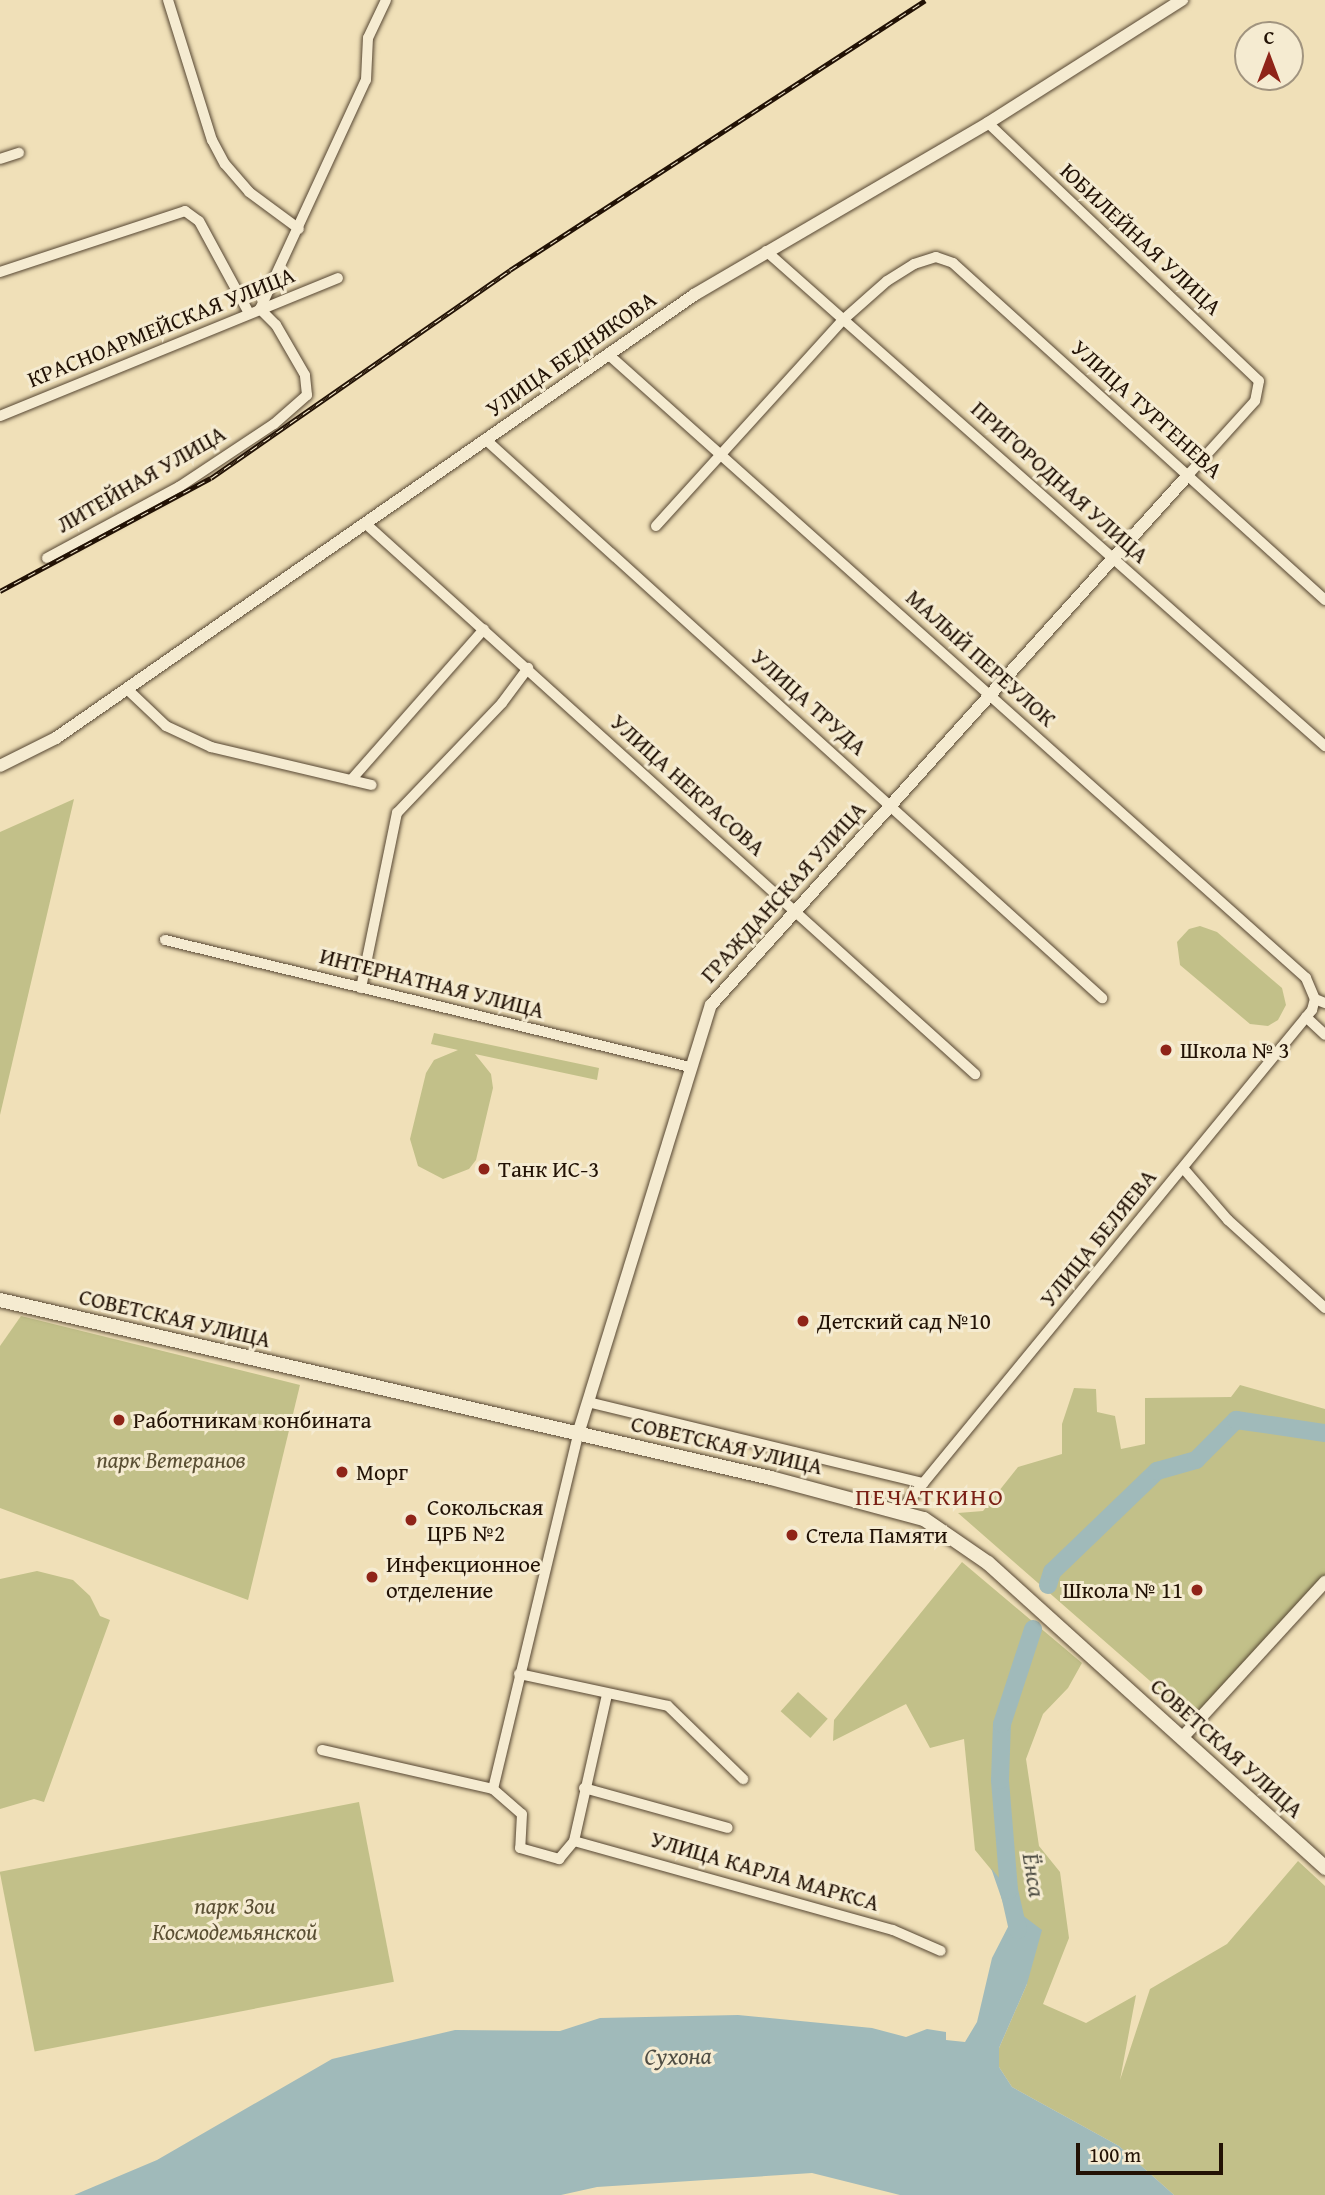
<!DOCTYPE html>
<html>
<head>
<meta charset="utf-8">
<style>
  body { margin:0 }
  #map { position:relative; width:1325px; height:2195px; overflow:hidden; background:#f0e0b8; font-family:"Gentium Book Plus",serif }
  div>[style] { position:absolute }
  .green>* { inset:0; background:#c2c089; transform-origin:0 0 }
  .water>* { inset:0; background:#a0baba }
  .river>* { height:18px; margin:-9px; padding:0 9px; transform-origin:9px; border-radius:9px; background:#a0baba }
  .roads { filter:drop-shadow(0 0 2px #564632) drop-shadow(0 0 2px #564632) }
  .minor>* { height:10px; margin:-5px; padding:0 5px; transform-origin:5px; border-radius:5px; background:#f5ebd1 }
  .tertiary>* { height:12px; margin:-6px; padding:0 6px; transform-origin:6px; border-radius:6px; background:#f5ebd1 }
  .secondary>* { height:14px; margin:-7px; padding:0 7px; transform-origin:7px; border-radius:7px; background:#f5ebd1 }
  .rail>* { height:5px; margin-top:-2.5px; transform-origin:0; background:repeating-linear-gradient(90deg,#f5ebd1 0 8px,#221205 0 16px); box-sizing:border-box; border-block:2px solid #221205 }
  .dots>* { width:19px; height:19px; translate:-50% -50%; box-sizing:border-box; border:4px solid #f5ebd1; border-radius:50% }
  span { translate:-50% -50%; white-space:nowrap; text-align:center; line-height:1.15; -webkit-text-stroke:6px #f5ebd1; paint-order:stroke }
  .street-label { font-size:23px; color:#221205 }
  .poi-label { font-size:23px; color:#221205 }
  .left { translate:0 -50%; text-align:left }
  .right { translate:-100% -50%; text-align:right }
  .park-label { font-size:23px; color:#5a4f33; font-style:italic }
  .neighbourhood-label { font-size:24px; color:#7a1f14; letter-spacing:2px }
  .water-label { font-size:24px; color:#4e4d44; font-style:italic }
  .north { position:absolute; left:1234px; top:21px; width:70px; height:70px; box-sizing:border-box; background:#f5ebd1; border:2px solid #a1947f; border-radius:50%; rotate:0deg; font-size:19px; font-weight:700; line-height:28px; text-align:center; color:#221205 }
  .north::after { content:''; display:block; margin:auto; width:24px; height:32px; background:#8f2418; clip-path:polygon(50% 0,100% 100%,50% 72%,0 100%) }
  .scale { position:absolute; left:1076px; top:2143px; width:147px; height:32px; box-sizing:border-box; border:4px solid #221205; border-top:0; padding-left:9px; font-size:21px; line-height:24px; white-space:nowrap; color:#221205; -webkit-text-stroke:5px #f5ebd1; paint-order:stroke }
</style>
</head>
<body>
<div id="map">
  <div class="green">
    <i style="clip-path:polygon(74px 799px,0 1115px,0 832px)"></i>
    <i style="clip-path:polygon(1200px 926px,1217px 932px,1282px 988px,1286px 1005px,1278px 1020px,1268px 1026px,1250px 1024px,1180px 965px,1177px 942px,1189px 929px)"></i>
    <i style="clip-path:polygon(434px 1033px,599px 1068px,597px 1080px,475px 1054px,491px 1074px,493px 1088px,476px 1160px,469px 1169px,443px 1179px,418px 1166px,410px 1139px,426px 1073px,434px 1060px,458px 1050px,431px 1044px)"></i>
    <i style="clip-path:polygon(21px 1316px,300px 1385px,248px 1600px,0 1508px,0 1346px)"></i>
    <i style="clip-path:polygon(1240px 1385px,1325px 1409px,1325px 1581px,1197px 1722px,958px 1513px,983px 1511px,1018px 1467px,1062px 1454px,1062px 1424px,1074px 1388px,1096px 1389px,1097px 1412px,1115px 1416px,1121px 1449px,1145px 1444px,1145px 1398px,1231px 1397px)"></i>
    <i style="clip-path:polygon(962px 1562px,1082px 1663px,1068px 1688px,1043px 1714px,1026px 1759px,1039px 1846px,1060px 1872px,1069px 1938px,1043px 2004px,1086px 2023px,1136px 1995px,1120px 2080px,1150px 1989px,1227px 1944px,1298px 1861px,1325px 1886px,1325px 2195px,1174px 2195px,1119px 2146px,1012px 2087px,999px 2067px,999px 2048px,1027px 1984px,1008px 1890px,975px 1850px,964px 1739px,930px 1748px,906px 1704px,833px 1741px,834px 1720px)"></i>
    <i style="clip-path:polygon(37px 1571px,73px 1580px,90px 1596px,100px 1616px,110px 1620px,44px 1802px,34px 1799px,0 1809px,0 1579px)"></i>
    <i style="left:798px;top:1692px;width:40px;height:26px;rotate:42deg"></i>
    <i style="left:359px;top:1802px;width:183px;height:366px;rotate:79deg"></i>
  </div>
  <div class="water">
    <i style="clip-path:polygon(991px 1868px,1009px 1890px,1013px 1908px,1042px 1930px,1027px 1984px,999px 2048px,999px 2067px,1012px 2087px,1119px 2146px,1174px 2195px,900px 2195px,812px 2173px,597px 2187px,561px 2195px,74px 2195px,157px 2160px,332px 2059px,455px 2030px,560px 2031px,600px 2018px,738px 2015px,872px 2028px,906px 2037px,927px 2029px,946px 2032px,946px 2040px,965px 2042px,977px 2022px,992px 1958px,1010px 1923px)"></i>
  </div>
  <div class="river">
    <i style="left:1048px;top:1585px;width:14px;rotate:-73deg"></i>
    <i style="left:1052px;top:1572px;width:146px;rotate:-43.9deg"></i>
    <i style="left:1157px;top:1471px;width:41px;rotate:-15.8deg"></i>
    <i style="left:1196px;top:1460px;width:57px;rotate:-45deg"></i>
    <i style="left:1236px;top:1420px;width:90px;rotate:8.3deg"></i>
    <i style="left:1018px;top:1930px;width:41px;rotate:-102.7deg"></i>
    <i style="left:1009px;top:1890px;width:110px;rotate:-94.7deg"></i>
    <i style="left:1000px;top:1780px;width:56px;rotate:-88deg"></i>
    <i style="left:1002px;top:1724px;width:100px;rotate:-71.9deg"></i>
  </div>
  <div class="roads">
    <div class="minor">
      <i style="left:168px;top:0;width:147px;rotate:72.6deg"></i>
      <i style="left:212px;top:140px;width:27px;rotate:62deg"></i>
      <i style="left:225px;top:164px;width:37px;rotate:49deg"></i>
      <i style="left:249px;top:192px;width:62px;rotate:36.5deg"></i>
      <i style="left:988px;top:123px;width:374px;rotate:43.6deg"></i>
      <i style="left:1259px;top:381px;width:20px;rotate:101deg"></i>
      <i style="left:1255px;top:401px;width:98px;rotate:132.1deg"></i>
      <i style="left:0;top:159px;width:20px;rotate:-18deg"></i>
      <i style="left:766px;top:251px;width:747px;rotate:41.53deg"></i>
      <i style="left:0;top:272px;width:195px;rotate:-18.2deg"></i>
      <i style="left:185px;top:211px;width:17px;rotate:36deg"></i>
      <i style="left:199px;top:221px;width:105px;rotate:61.5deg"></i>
      <i style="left:609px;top:355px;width:935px;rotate:41.79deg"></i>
      <i style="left:1306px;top:978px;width:23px;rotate:67deg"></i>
      <i style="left:0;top:416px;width:365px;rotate:-22.2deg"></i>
      <i style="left:485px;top:439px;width:833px;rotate:42.18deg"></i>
      <i style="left:366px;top:524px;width:821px;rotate:42.09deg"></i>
      <i style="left:656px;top:526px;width:280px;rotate:-47.8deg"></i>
      <i style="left:844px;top:319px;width:57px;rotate:-41.5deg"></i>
      <i style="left:887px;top:281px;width:32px;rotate:-32deg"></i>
      <i style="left:914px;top:264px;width:23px;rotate:-18deg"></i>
      <i style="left:936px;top:257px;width:18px;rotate:19deg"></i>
      <i style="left:953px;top:263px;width:502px;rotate:42.17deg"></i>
      <i style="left:47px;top:558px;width:150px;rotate:-28.3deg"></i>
      <i style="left:179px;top:487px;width:114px;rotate:-33.6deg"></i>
      <i style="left:274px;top:424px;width:44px;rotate:-41.3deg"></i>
      <i style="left:307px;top:395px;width:20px;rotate:-96deg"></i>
      <i style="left:305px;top:375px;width:58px;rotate:-120.1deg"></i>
      <i style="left:276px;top:325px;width:23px;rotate:-135deg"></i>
      <i style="left:260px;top:309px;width:252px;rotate:-65.2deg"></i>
      <i style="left:366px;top:80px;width:42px;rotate:-87.3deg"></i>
      <i style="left:368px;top:38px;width:42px;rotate:-64.7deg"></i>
      <i style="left:127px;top:689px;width:54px;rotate:43.5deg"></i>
      <i style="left:166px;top:726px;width:50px;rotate:25deg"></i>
      <i style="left:211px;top:747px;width:165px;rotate:13.3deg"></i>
      <i style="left:351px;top:780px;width:201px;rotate:-48.6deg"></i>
      <i style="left:165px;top:940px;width:540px;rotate:13.6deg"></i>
      <i style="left:361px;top:988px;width:179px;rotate:-78.4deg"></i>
      <i style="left:397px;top:813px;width:152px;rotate:-46.3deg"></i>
      <i style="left:502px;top:703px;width:44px;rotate:-53.4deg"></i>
      <i style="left:1306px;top:1017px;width:26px;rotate:43deg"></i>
      <i style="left:1183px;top:1168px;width:69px;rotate:49.1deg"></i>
      <i style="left:1228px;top:1220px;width:131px;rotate:42.2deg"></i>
      <i style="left:588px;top:1402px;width:345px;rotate:13.6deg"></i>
      <i style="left:902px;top:1509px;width:646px;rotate:-50.59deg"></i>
      <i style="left:1312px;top:1010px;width:11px;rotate:-75deg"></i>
      <i style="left:1315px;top:999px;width:11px;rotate:22deg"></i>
      <i style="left:519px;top:1674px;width:152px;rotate:12.1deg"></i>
      <i style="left:668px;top:1706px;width:105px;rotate:44.2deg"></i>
      <i style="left:322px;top:1750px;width:175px;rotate:12.8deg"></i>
      <i style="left:493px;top:1789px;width:38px;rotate:41deg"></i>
      <i style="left:522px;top:1814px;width:34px;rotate:93deg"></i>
      <i style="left:520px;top:1848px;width:41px;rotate:15.8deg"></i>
      <i style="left:559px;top:1859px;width:23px;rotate:-50deg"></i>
      <i style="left:574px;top:1841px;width:151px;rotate:-77.3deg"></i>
      <i style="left:584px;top:1788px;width:149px;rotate:15.5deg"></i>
      <i style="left:493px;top:1789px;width:365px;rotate:-76.5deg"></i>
      <i style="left:574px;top:1841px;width:331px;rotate:15.6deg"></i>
      <i style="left:893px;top:1930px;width:52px;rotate:23.6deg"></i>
    </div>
    <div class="tertiary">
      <i style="left:0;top:766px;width:63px;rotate:-26.6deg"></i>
      <i style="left:56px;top:738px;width:777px;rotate:-34.77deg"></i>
      <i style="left:694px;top:295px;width:341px;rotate:-30.3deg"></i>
      <i style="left:988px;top:123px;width:230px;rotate:-32.4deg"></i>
      <i style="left:578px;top:1434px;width:449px;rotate:-72.8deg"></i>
      <i style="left:711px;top:1005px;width:714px;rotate:-48.01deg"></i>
      <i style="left:1182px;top:1738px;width:212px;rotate:-47.5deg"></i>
    </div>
    <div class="secondary">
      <i style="left:0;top:1300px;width:791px;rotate:13deg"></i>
      <i style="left:771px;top:1478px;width:158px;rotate:15deg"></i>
      <i style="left:924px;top:1519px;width:78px;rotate:34.5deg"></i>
      <i style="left:988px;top:1563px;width:455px;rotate:42.1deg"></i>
    </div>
  </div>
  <div class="rail">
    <i style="left:0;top:591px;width:239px;rotate:-28.2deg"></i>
    <i style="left:211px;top:478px;width:364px;rotate:-34.8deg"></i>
    <i style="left:510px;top:270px;width:495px;rotate:-33deg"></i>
  </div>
  <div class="dots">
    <i style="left:1166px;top:1050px;background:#8f2418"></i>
    <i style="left:484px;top:1169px;background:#8f2418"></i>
    <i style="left:803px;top:1321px;background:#8f2418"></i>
    <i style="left:119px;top:1420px;background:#8f2418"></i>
    <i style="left:342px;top:1472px;background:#8f2418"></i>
    <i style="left:411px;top:1520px;background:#8f2418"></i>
    <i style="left:792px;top:1535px;background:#8f2418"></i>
    <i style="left:372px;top:1577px;background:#8f2418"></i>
    <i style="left:1197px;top:1590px;background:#8f2418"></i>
  </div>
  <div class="street-label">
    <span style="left:1141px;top:239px;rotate:43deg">ЮБИЛЕЙНАЯ УЛИЦА</span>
    <span style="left:161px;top:327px;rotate:-22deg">КРАСНОАРМЕЙСКАЯ УЛИЦА</span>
    <span style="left:571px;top:354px;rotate:-35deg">УЛИЦА БЕДНЯКОВА</span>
    <span style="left:1147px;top:409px;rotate:42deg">УЛИЦА ТУРГЕНЕВА</span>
    <span style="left:141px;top:479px;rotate:-30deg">ЛИТЕЙНАЯ УЛИЦА</span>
    <span style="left:1060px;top:482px;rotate:42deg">ПРИГОРОДНАЯ УЛИЦА</span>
    <span style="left:981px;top:658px;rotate:42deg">МАЛЫЙ ПЕРЕУЛОК</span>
    <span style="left:809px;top:702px;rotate:42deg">УЛИЦА ТРУДА</span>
    <span style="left:688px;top:785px;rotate:42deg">УЛИЦА НЕКРАСОВА</span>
    <span style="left:783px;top:892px;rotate:-48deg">ГРАЖДАНСКАЯ УЛИЦА</span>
    <span style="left:432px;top:983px;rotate:14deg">ИНТЕРНАТНАЯ УЛИЦА</span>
    <span style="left:1098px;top:1238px;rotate:-51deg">УЛИЦА БЕЛЯЕВА</span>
    <span style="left:175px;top:1318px;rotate:13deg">СОВЕТСКАЯ УЛИЦА</span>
    <span style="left:727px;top:1445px;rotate:13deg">СОВЕТСКАЯ УЛИЦА</span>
    <span style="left:1227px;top:1748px;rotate:42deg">СОВЕТСКАЯ УЛИЦА</span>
    <span style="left:765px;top:1871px;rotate:16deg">УЛИЦА КАРЛА МАРКСА</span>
  </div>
  <div class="poi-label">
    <span class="left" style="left:1180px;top:1050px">Школа № 3</span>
    <span class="left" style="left:498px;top:1169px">Танк ИС-3</span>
    <span class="left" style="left:817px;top:1321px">Детский сад №10</span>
    <span class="left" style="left:133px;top:1420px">Работникам конбината</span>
    <span class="left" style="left:356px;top:1472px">Морг</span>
    <span class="left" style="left:427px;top:1520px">Сокольская<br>ЦРБ №2</span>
    <span class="left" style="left:806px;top:1535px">Стела Памяти</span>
    <span class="left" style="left:386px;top:1577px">Инфекционное<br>отделение</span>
    <span class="right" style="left:1183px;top:1590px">Школа № 11</span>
  </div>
  <div class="park-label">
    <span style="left:171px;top:1460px">парк Ветеранов</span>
    <span style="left:235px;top:1919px">парк Зои<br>Космодемьянской</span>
  </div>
  <div class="neighbourhood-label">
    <span style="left:930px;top:1497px">ПЕЧАТКИНО</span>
  </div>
  <div class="water-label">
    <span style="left:1034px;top:1875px;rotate:81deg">Ёнса</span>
    <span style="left:678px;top:2056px;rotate:-1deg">Сухона</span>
  </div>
  <div class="north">С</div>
  <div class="scale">100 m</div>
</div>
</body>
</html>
